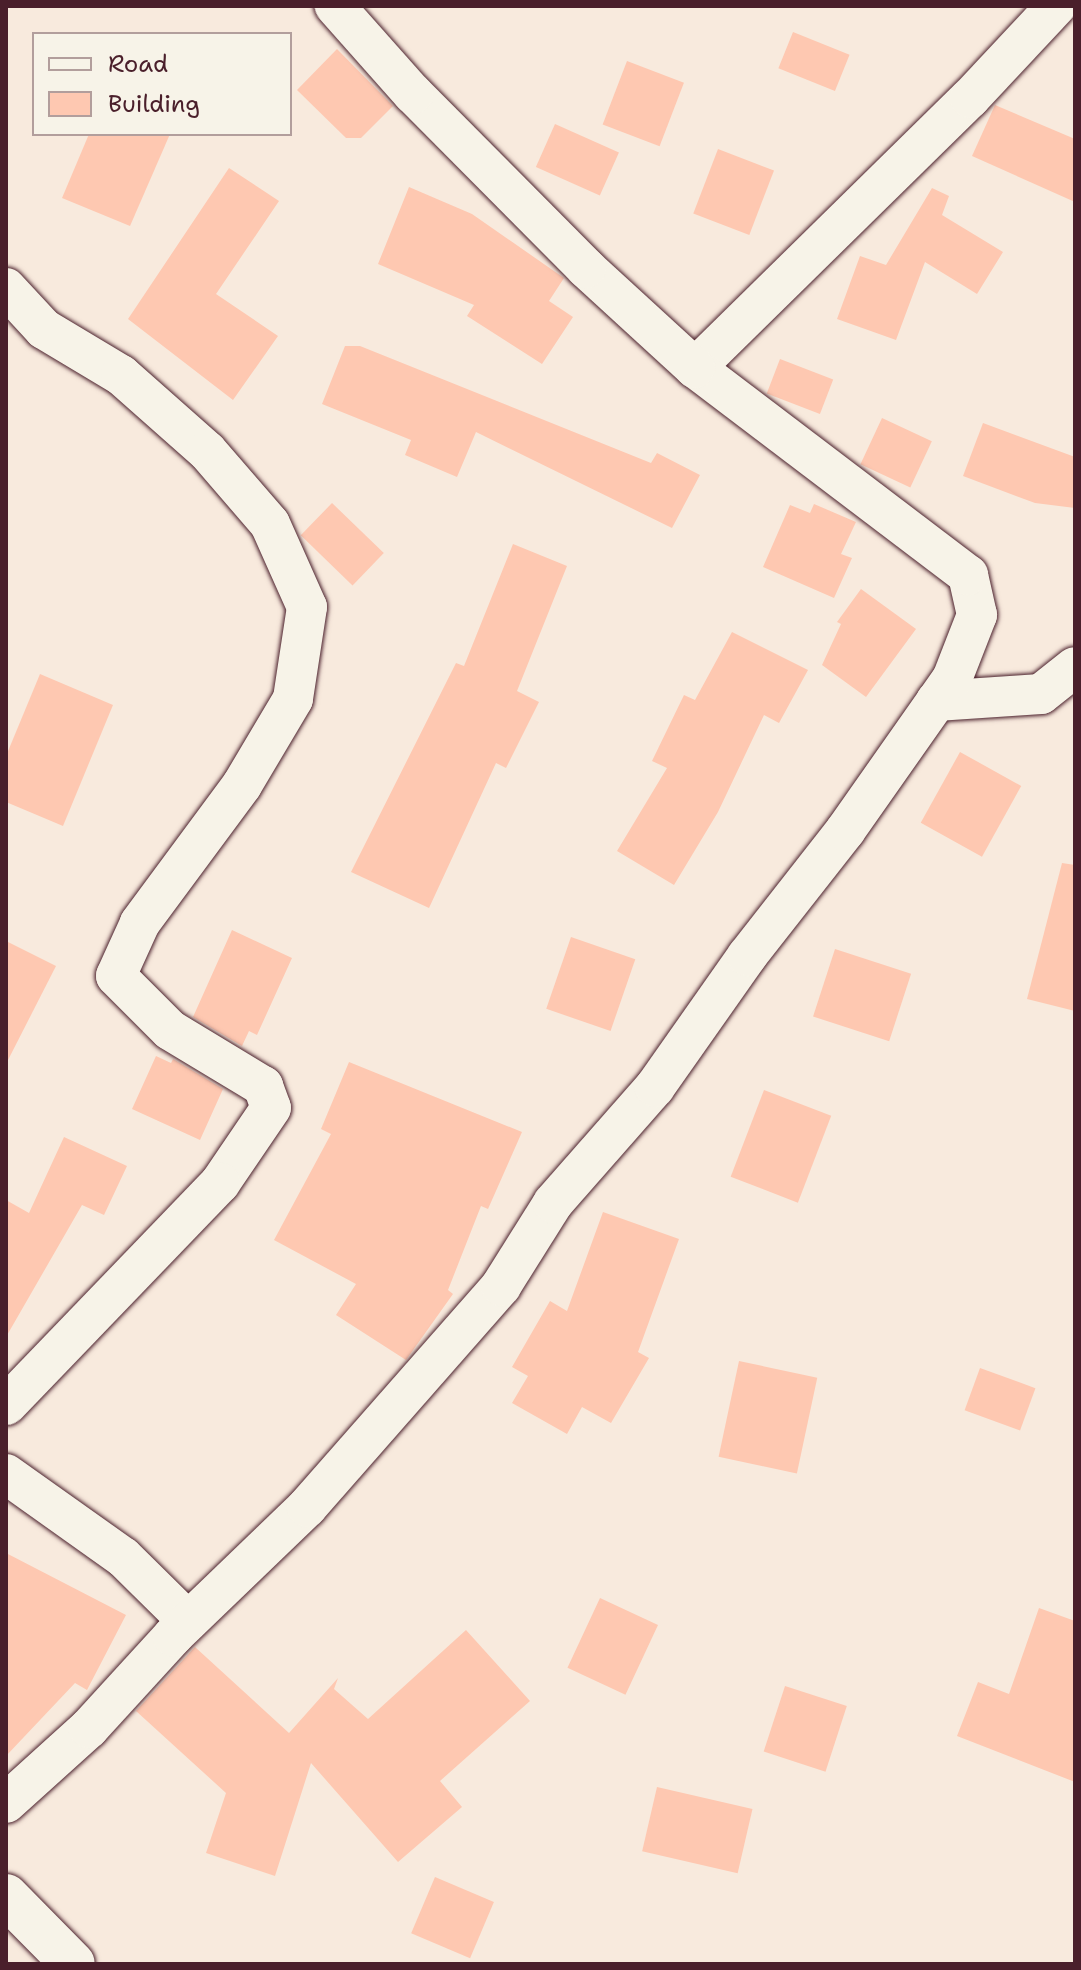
<!DOCTYPE html>
<html>
<head>
<meta charset="utf-8">
<style>
  body { margin:0 }
  #map { position:relative; width:1081px; height:1970px; overflow:hidden; background:#f8eadd; font-family:"Shantell Sans",sans-serif }
  div>[style] { position:absolute }
  .building>* { inset:0; background:#fec8b1; transform-origin:0 0 }
  .roads { filter:drop-shadow(0 0 2px #4a1f2b) drop-shadow(0 0 2px #4a1f2b) }
  .street>* { height:40px; margin:-20px; padding:0 20px; transform-origin:20px; border-radius:20px; background:#f7f3e8 }
  .secondary>* { height:44px; margin:-22px; padding:0 22px; transform-origin:22px; border-radius:22px; background:#f7f3e8 }
  span { translate:-50% -50%; white-space:nowrap; text-align:center; line-height:1.15; -webkit-text-stroke:6px #f7f3e8; paint-order:stroke }
  .frame { position:absolute; inset:0; border:8px solid #4a1f2b; pointer-events:none }
  .legend { position:absolute; left:32px; top:32px; width:260px; height:104px; box-sizing:border-box; background:#f7f3e8; border:2px solid #b29e9c; margin:0; padding:10px 14px; list-style:none; font-size:24px; color:#4a1f2b }
  .legend li { display:flex; align-items:center; gap:16px; height:40px }
  .legend b { width:40px; border:2px solid #b29e9c }
</style>
</head>
<body>
<div id="map">
  <div class="building">
    <i style="left:793px;top:32px;width:61px;height:39px;rotate:22deg"></i>
    <i style="clip-path:polygon(337px 49px,393px 106px,361px 138px,346px 138px,297px 90px)"></i>
    <i style="left:627px;top:61px;width:61px;height:68px;rotate:21deg"></i>
    <i style="clip-path:polygon(995px 105px,1075px 139px,1075px 202px,972px 156px)"></i>
    <i style="left:555px;top:124px;width:70px;height:47px;rotate:24deg"></i>
    <i style="clip-path:polygon(89px 134px,170px 134px,130px 226px,62px 198px)"></i>
    <i style="left:718px;top:149px;width:60px;height:69px;rotate:21deg"></i>
    <i style="clip-path:polygon(229px 168px,279px 201px,216px 294px,278px 336px,233px 400px,128px 319px)"></i>
    <i style="clip-path:polygon(409px 187px,472px 214px,564px 278px,549px 301px,573px 317px,542px 364px,467px 316px,474px 305px,378px 264px)"></i>
    <i style="clip-path:polygon(932px 188px,949px 196px,942px 215px,1003px 252px,977px 294px,925px 262px,896px 340px,837px 319px,860px 256px,886px 265px)"></i>
    <i style="clip-path:polygon(345px 346px,360px 346px,651px 463px,657px 453px,700px 475px,672px 528px,476px 432px,457px 477px,405px 455px,411px 440px,322px 404px)"></i>
    <i style="left:780px;top:359px;width:57px;height:37px;rotate:21deg"></i>
    <i style="left:882px;top:418px;width:55px;height:51px;rotate:25deg"></i>
    <i style="clip-path:polygon(983px 423px,1075px 457px,1075px 508px,1035px 503px,963px 476px)"></i>
    <i style="left:332px;top:503px;width:72px;height:45px;rotate:44deg"></i>
    <i style="clip-path:polygon(814px 504px,856px 522px,841px 554px,852px 558px,834px 598px,763px 567px,790px 505px,810px 513px)"></i>
    <i style="clip-path:polygon(513px 544px,567px 566px,517px 691px,539px 702px,506px 768px,496px 763px,429px 908px,351px 872px,456px 663px,464px 666px)"></i>
    <i style="clip-path:polygon(861px 589px,916px 629px,866px 697px,822px 665px,841px 624px,837px 622px)"></i>
    <i style="clip-path:polygon(732px 632px,808px 670px,779px 723px,764px 715px,718px 812px,674px 885px,617px 851px,667px 768px,652px 761px,684px 695px,695px 700px)"></i>
    <i style="clip-path:polygon(40px 674px,113px 705px,63px 826px,6px 802px,6px 756px)"></i>
    <i style="left:960px;top:752px;width:70px;height:81px;rotate:29deg"></i>
    <i style="clip-path:polygon(1062px 863px,1075px 865px,1075px 1011px,1027px 999px)"></i>
    <i style="clip-path:polygon(232px 930px,292px 958px,257px 1035px,249px 1031px,242px 1046px,193px 1017px)"></i>
    <i style="left:571px;top:937px;width:68px;height:76px;rotate:19deg"></i>
    <i style="clip-path:polygon(6px 941px,56px 966px,6px 1064px)"></i>
    <i style="left:835px;top:949px;width:80px;height:71px;rotate:18deg"></i>
    <i style="clip-path:polygon(156px 1056px,171px 1063px,173px 1059px,223px 1089px,200px 1140px,132px 1109px)"></i>
    <i style="clip-path:polygon(349px 1062px,522px 1132px,488px 1209px,481px 1206px,448px 1290px,453px 1294px,406px 1360px,336px 1315px,356px 1284px,274px 1240px,331px 1134px,321px 1129px)"></i>
    <i style="left:764px;top:1090px;width:72px;height:93px;rotate:21deg"></i>
    <i style="clip-path:polygon(64px 1137px,127px 1166px,104px 1215px,82px 1205px,6px 1337px,6px 1200px,29px 1213px)"></i>
    <i style="clip-path:polygon(603px 1212px,679px 1239px,638px 1352px,649px 1358px,611px 1423px,582px 1407px,567px 1434px,512px 1403px,528px 1376px,512px 1367px,550px 1301px,567px 1311px)"></i>
    <i style="left:739px;top:1361px;width:80px;height:98px;rotate:12deg"></i>
    <i style="left:980px;top:1368px;width:59px;height:45px;rotate:20deg"></i>
    <i style="clip-path:polygon(6px 1553px,126px 1615px,87px 1690px,75px 1683px,6px 1756px)"></i>
    <i style="left:600px;top:1598px;width:64px;height:77px;rotate:25deg"></i>
    <i style="clip-path:polygon(1039px 1608px,1075px 1621px,1075px 1782px,957px 1736px,978px 1682px,1009px 1694px)"></i>
    <i style="clip-path:polygon(466px 1630px,530px 1701px,440px 1781px,462px 1807px,398px 1862px,311px 1763px,275px 1876px,206px 1853px,226px 1793px,136px 1711px,195px 1647px,289px 1733px,338px 1678px,334px 1689px,368px 1719px)"></i>
    <i style="left:785px;top:1686px;width:65px;height:69px;rotate:18deg"></i>
    <i style="left:657px;top:1787px;width:98px;height:66px;rotate:13deg"></i>
    <i style="left:435px;top:1877px;width:64px;height:61px;rotate:23deg"></i>
  </div>
  <div class="roads">
    <div class="street">
      <i style="left:6px;top:288px;width:56px;rotate:47.2deg"></i>
      <i style="left:44px;top:329px;width:90px;rotate:30.9deg"></i>
      <i style="left:121px;top:375px;width:115px;rotate:41.5deg"></i>
      <i style="left:207px;top:451px;width:96px;rotate:49.2deg"></i>
      <i style="left:270px;top:524px;width:91px;rotate:66deg"></i>
      <i style="left:307px;top:607px;width:93px;rotate:98.7deg"></i>
      <i style="left:293px;top:699px;width:100px;rotate:120.7deg"></i>
      <i style="left:242px;top:785px;width:172px;rotate:126.5deg"></i>
      <i style="left:140px;top:923px;width:58px;rotate:114.4deg"></i>
      <i style="left:116px;top:976px;width:76px;rotate:45deg"></i>
      <i style="left:170px;top:1030px;width:109px;rotate:31.1deg"></i>
      <i style="left:263px;top:1086px;width:23px;rotate:70deg"></i>
      <i style="left:271px;top:1108px;width:91px;rotate:124.2deg"></i>
      <i style="left:220px;top:1183px;width:308px;rotate:133.9deg"></i>
      <i style="left:695px;top:368px;width:385px;rotate:-44.5deg"></i>
      <i style="left:970px;top:98px;width:126px;rotate:-46.9deg"></i>
      <i style="left:936px;top:701px;width:105px;rotate:-3.8deg"></i>
      <i style="left:1041px;top:694px;width:43px;rotate:-38.5deg"></i>
      <i style="left:6px;top:1474px;width:143px;rotate:35.4deg"></i>
      <i style="left:123px;top:1557px;width:91px;rotate:44.6deg"></i>
      <i style="left:6px;top:1803px;width:112px;rotate:-42.1deg"></i>
      <i style="left:89px;top:1728px;width:125px;rotate:-47.6deg"></i>
      <i style="left:173px;top:1636px;width:186px;rotate:-43.9deg"></i>
      <i style="left:307px;top:1507px;width:294px;rotate:-48.7deg"></i>
      <i style="left:501px;top:1286px;width:98px;rotate:-57.9deg"></i>
      <i style="left:553px;top:1203px;width:154px;rotate:-48.7deg"></i>
      <i style="left:655px;top:1087px;width:160px;rotate:-54.9deg"></i>
      <i style="left:747px;top:956px;width:159px;rotate:-51.9deg"></i>
      <i style="left:845px;top:831px;width:186px;rotate:-54.9deg"></i>
      <i style="left:952px;top:679px;width:69px;rotate:-68.7deg"></i>
      <i style="left:977px;top:615px;width:41px;rotate:-102.7deg"></i>
      <i style="left:968px;top:575px;width:343px;rotate:-142.8deg"></i>
      <i style="left:695px;top:368px;width:148px;rotate:-137.5deg"></i>
      <i style="left:586px;top:268px;width:245px;rotate:-134.8deg"></i>
      <i style="left:413px;top:94px;width:118px;rotate:-131.6deg"></i>
    </div>
    <div class="secondary">
      <i style="left:6px;top:1896px;width:95px;rotate:45.4deg"></i>
    </div>
  </div>
  <div class="frame"></div>
  <ul class="legend">
  <li><b style="height:10px;background:#f7f3e8"></b>Road</li>
  <li><b style="height:22px;background:#fec8b1"></b>Building</li>
  </ul>
</div>
</body>
</html>
